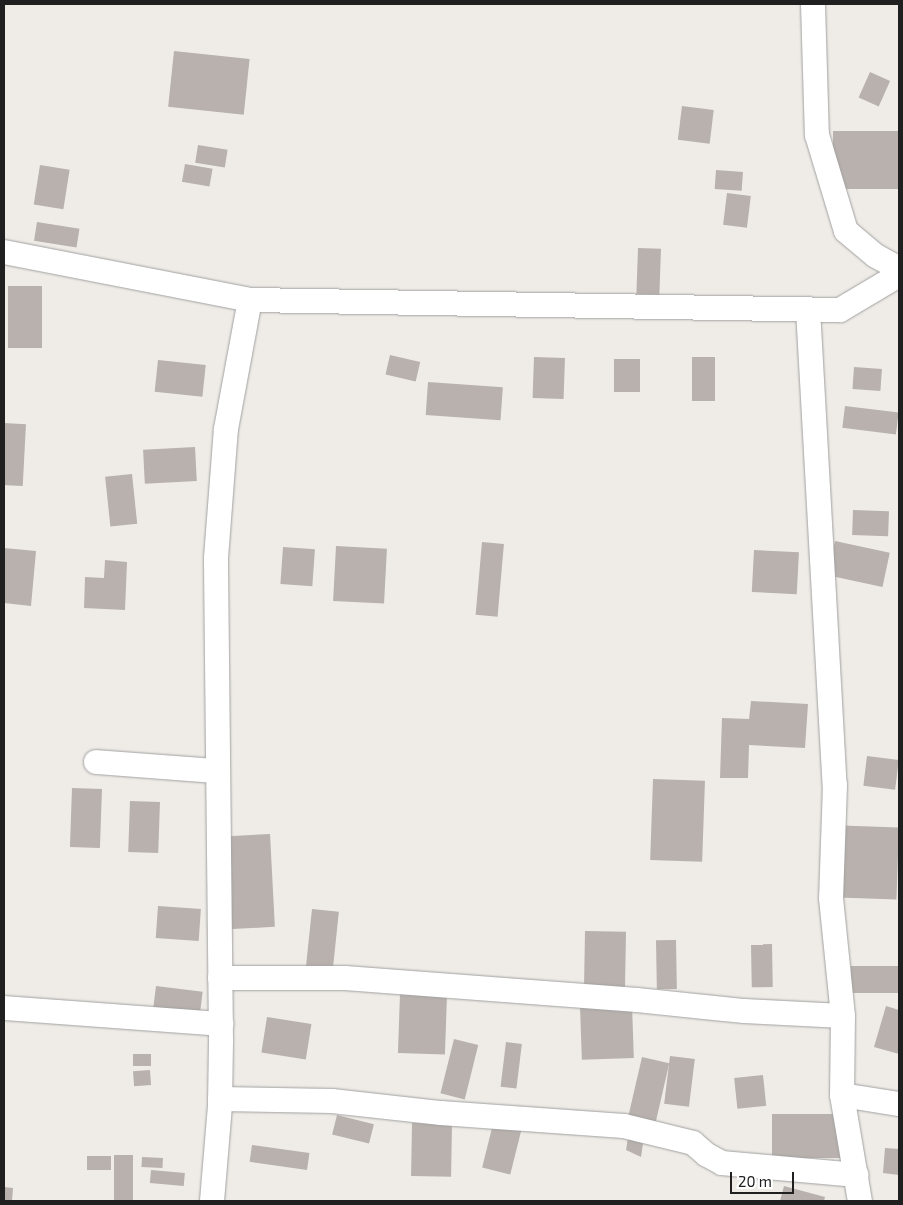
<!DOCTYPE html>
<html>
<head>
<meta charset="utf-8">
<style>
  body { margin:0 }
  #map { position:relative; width:903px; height:1205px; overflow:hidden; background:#efece7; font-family:"Exo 2",sans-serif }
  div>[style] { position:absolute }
  .building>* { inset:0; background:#b8b1ad; transform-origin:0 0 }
  .roads { filter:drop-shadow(0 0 1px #a1a1a1) drop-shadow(0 0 1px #a1a1a1) }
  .minor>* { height:24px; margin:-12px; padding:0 12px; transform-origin:12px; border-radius:12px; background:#fff }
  span { translate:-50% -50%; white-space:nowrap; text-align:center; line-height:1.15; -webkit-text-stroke:4px #fff; paint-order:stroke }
  .frame { position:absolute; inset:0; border:5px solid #202020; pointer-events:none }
  .scale { position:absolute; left:730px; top:1172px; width:64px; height:22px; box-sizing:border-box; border:2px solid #202020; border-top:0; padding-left:6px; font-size:15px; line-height:18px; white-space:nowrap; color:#202020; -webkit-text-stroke:4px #fff; paint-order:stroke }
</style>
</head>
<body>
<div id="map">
  <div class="building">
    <i style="left:174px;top:51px;width:76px;height:56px;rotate:6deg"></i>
    <i style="left:870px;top:72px;width:22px;height:28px;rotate:24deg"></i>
    <i style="left:682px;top:106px;width:32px;height:34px;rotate:7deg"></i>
    <i style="left:899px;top:131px;width:58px;height:66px;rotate:90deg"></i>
    <i style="left:198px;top:145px;width:30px;height:18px;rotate:9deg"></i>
    <i style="left:185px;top:164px;width:28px;height:18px;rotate:10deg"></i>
    <i style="left:40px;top:165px;width:30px;height:40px;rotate:9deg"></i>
    <i style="left:716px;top:170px;width:27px;height:19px;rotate:4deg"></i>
    <i style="left:727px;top:193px;width:24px;height:32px;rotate:7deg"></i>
    <i style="left:37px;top:222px;width:43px;height:19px;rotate:9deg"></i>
    <i style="left:638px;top:248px;width:23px;height:46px;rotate:2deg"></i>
    <i style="left:8px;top:286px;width:34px;height:62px"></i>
    <i style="left:390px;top:355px;width:31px;height:20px;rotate:13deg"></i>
    <i style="left:534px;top:357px;width:31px;height:41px;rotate:2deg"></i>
    <i style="left:692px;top:357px;width:23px;height:44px"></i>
    <i style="left:614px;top:359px;width:26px;height:33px"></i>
    <i style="left:158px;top:360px;width:48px;height:32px;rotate:6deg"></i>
    <i style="left:854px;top:367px;width:28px;height:22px;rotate:4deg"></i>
    <i style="left:428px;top:382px;width:75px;height:33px;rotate:4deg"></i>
    <i style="left:845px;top:406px;width:54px;height:22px;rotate:7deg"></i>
    <i style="left:4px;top:423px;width:22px;height:62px;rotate:3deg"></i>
    <i style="left:195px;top:447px;width:34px;height:52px;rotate:87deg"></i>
    <i style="left:132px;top:474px;width:50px;height:27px;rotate:84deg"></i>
    <i style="left:853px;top:510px;width:36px;height:25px;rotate:2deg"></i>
    <i style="left:835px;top:541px;width:56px;height:35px;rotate:12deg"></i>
    <i style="left:482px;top:542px;width:22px;height:73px;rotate:5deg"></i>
    <i style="left:336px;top:546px;width:51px;height:55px;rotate:3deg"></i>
    <i style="left:283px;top:547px;width:32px;height:37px;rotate:4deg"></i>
    <i style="clip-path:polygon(4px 548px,36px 551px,31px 606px,4px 603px)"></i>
    <i style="left:754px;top:550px;width:45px;height:42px;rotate:3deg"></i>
    <i style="clip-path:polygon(105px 560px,127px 562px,125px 610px,84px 608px,85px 577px,104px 578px)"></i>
    <i style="clip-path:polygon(751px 701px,808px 704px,805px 748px,749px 745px,748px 778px,720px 778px,722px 718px,749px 719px)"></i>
    <i style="left:867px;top:756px;width:32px;height:30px;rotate:7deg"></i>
    <i style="left:653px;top:779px;width:52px;height:81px;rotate:2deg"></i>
    <i style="left:72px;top:788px;width:30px;height:59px;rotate:2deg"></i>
    <i style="left:130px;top:801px;width:30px;height:51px;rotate:2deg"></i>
    <i style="left:827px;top:825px;width:72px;height:72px;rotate:2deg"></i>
    <i style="left:270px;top:834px;width:93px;height:51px;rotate:87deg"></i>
    <i style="left:158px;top:906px;width:43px;height:32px;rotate:4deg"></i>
    <i style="left:312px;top:909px;width:27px;height:60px;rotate:6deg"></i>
    <i style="left:585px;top:931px;width:41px;height:58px;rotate:1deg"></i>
    <i style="left:676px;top:940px;width:49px;height:20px;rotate:89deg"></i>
    <i style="left:772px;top:944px;width:43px;height:21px;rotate:89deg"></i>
    <i style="left:899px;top:966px;width:27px;height:48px;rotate:90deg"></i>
    <i style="left:156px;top:986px;width:47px;height:27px;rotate:7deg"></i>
    <i style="left:400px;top:994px;width:47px;height:59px;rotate:2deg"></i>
    <i style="left:632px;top:1005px;width:53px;height:52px;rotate:88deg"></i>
    <i style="clip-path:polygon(886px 1006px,899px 1010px,899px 1054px,874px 1047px)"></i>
    <i style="left:267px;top:1017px;width:45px;height:36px;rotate:9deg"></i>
    <i style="left:454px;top:1039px;width:25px;height:56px;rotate:14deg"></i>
    <i style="left:506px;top:1042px;width:16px;height:45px;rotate:7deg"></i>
    <i style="left:133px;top:1054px;width:18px;height:12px"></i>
    <i style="left:670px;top:1056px;width:25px;height:48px;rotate:7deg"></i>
    <i style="left:642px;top:1057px;width:28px;height:61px;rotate:13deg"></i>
    <i style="left:150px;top:1070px;width:15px;height:17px;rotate:86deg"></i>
    <i style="left:763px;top:1075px;width:31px;height:29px;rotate:84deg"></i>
    <i style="left:772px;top:1114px;width:71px;height:44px"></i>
    <i style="left:337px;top:1115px;width:38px;height:20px;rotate:14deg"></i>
    <i style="left:494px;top:1120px;width:29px;height:49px;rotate:14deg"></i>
    <i style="left:412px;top:1123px;width:40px;height:53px;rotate:1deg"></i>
    <i style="clip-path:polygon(629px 1131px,644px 1137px,641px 1157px,626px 1150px)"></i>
    <i style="left:252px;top:1145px;width:58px;height:17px;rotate:8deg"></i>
    <i style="clip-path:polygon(885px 1148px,899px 1149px,899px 1175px,883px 1173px)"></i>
    <i style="left:114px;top:1155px;width:19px;height:46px"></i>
    <i style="left:111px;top:1156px;width:14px;height:24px;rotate:90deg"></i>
    <i style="left:142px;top:1157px;width:21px;height:10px;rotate:3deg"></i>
    <i style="left:151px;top:1170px;width:34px;height:13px;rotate:5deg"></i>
    <i style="clip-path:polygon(784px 1186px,825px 1197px,824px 1201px,780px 1201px)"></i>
    <i style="clip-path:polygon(4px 1187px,13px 1188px,12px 1201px,4px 1201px)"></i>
  </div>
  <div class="roads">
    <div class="minor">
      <i style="left:813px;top:4px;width:131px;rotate:88.3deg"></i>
      <i style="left:817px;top:135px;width:100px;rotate:73.2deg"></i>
      <i style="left:846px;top:231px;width:39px;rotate:40deg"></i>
      <i style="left:876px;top:256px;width:26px;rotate:29deg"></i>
      <i style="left:4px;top:252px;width:251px;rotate:11deg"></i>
      <i style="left:250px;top:300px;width:590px;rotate:0.97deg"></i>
      <i style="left:840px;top:310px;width:69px;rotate:-30.7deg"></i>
      <i style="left:808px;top:309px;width:477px;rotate:86.8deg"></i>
      <i style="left:835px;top:785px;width:113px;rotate:92deg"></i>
      <i style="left:831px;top:898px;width:119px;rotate:84.2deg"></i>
      <i style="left:843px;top:1016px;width:79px;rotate:90.7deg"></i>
      <i style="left:842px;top:1095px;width:108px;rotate:80.4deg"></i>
      <i style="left:96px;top:762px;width:121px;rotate:4.3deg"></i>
      <i style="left:220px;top:978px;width:125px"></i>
      <i style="left:345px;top:978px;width:293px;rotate:4.3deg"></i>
      <i style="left:637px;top:1000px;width:108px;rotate:5.9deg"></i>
      <i style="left:744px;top:1011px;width:99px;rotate:2.9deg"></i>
      <i style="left:4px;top:1008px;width:218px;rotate:4.2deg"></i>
      <i style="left:842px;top:1095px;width:58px;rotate:9deg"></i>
      <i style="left:220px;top:1099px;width:112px;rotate:1deg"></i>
      <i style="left:332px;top:1101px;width:110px;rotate:6.3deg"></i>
      <i style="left:441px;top:1113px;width:183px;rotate:4.1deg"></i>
      <i style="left:624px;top:1126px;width:71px;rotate:13.8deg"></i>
      <i style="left:693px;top:1143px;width:18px;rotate:41deg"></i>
      <i style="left:707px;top:1155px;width:17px;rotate:28deg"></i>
      <i style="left:722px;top:1163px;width:135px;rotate:5.1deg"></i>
      <i style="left:212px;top:1201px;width:96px;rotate:-85.2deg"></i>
      <i style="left:220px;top:1105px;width:64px;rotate:-89.1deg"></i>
      <i style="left:221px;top:1041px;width:483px;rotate:-90.6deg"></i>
      <i style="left:216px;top:558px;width:129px;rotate:-85.6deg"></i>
      <i style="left:226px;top:429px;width:131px;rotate:-79.5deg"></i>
    </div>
  </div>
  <div class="frame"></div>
  <div class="scale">20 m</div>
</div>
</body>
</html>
